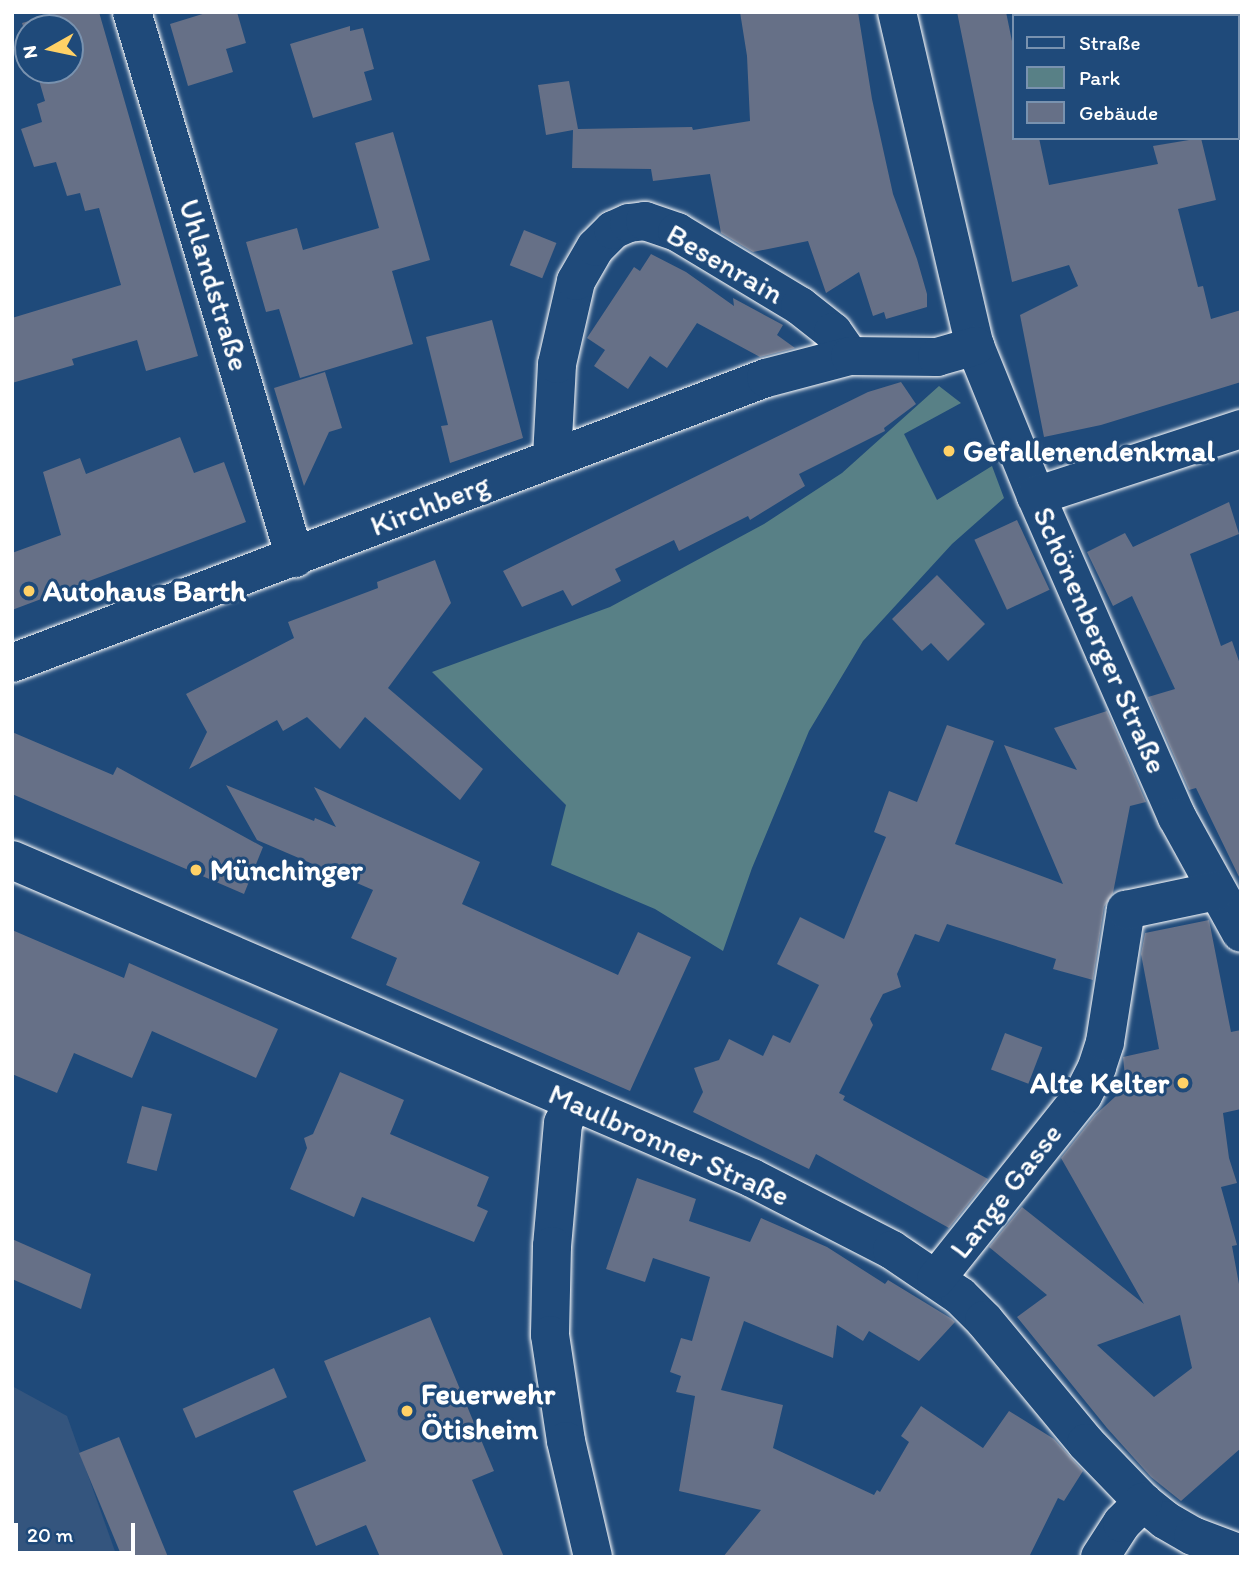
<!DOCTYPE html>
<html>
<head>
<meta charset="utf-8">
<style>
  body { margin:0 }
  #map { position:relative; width:1253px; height:1569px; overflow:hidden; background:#1f4a7a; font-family:Itim,sans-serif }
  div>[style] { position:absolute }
  .built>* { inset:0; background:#34557e }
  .green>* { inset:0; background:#588086 }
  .building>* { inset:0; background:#667087; transform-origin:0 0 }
  .roads { filter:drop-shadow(0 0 2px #fff) drop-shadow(0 0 2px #fff) }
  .street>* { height:38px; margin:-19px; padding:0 19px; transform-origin:19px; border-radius:19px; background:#1f4a7a }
  .dots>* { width:19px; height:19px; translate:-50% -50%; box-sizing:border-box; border:4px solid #1f4a7a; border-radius:50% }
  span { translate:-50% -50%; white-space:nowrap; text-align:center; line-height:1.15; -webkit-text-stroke:6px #1f4a7a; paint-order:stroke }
  .street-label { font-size:30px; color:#fff }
  .poi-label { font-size:30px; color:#fff; font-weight:700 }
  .left { translate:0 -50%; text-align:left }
  .right { translate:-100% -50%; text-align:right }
  .frame { position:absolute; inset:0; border:14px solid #fff; pointer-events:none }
  .legend { position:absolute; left:1012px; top:14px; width:228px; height:126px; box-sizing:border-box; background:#1f4a7a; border:2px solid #7992af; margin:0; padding:9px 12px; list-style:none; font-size:21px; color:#fff }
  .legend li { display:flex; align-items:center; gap:14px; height:35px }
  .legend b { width:35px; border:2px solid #7992af }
  .north { position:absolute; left:14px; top:14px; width:70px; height:70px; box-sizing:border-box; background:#1f4a7a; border:2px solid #7992af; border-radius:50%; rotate:261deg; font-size:19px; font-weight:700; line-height:28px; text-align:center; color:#fff }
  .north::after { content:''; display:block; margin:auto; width:24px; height:32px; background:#ffd166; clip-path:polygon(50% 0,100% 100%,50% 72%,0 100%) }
  .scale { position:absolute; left:14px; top:1523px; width:121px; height:32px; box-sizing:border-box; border:4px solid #fff; border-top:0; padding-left:9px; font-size:21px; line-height:24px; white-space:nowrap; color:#fff; -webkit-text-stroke:5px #1f4a7a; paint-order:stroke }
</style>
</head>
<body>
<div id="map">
  <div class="built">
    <i style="clip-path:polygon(12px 1386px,67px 1416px,117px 1557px,12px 1557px)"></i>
  </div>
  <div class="green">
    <i style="clip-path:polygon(939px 386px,961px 403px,904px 434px,937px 500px,992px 466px,1004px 498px,952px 544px,863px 641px,809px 731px,752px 868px,723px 951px,655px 909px,551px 865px,566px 805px,432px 672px,610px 607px,764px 524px,842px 473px)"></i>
  </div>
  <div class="building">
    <i style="clip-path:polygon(60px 12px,99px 12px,198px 356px,146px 371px,137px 340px,72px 359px,74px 365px,12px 383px,12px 318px,121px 285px,99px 208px,85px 211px,80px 193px,67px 196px,56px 162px,34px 167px,21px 129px,42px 122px,37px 104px,45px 101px,36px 70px,70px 70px,70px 28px,28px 28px,28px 43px,22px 23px)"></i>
    <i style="clip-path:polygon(209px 12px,237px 12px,246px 43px,226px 49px,233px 72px,188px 86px,170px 24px)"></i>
    <i style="clip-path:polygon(740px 12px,858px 12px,872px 99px,893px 194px,917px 259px,927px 294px,927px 307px,886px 319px,884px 312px,873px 316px,859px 272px,826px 293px,808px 241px,753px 252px,721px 233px,710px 174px,653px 181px,651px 169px,572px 168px,573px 130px,546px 135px,538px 85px,569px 81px,578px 129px,692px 127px,693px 130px,750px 121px,747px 56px)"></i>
    <i style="clip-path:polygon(957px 12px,1006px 12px,1013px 46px,1013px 138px,1039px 138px,1049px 185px,1158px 164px,1153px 146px,1201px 138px,1216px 200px,1178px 209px,1198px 287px,1203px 286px,1211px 319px,1241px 310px,1241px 382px,1101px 425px,1044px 437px,1020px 315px,1078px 286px,1069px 265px,1012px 282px)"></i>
    <i style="clip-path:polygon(350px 26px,350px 31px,363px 28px,374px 69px,364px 72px,372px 100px,313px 118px,290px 44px)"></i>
    <i style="clip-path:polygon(393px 132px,430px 260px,392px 271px,413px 344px,300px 378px,279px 309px,266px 312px,246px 242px,297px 228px,303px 250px,379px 228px,355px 143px)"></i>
    <i style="left:524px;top:230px;width:35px;height:38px;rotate:22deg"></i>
    <i style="clip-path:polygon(651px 254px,686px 272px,734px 306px,733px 298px,783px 325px,777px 335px,795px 348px,760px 357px,697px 323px,667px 368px,650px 356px,628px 389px,594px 366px,605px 350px,587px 338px,634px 267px,640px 271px)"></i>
    <i style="clip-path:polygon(492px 320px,523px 438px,450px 463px,441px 426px,448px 425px,426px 337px)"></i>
    <i style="clip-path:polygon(325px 372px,342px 428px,329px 432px,304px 486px,274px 388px)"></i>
    <i style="clip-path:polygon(901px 382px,916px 404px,884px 428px,885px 431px,799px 474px,805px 486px,750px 520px,748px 516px,679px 551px,674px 540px,615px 569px,621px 581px,572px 606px,563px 590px,522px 607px,503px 571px,868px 392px)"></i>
    <i style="clip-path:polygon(180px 437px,194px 473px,224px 462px,246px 522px,12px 610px,12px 553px,61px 535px,43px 472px,80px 458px,86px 474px)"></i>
    <i style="clip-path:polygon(1229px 502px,1239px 534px,1190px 554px,1221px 646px,1232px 641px,1241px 667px,1241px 881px,1196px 788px,1189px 790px,1148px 697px,1175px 689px,1132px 596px,1113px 606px,1087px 552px,1125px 533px,1133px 547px)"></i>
    <i style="left:1017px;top:520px;width:77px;height:47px;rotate:65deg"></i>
    <i style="clip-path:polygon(435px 560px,451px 603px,388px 688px,483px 769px,460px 800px,365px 717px,340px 749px,307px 717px,283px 731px,277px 720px,189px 769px,207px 732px,186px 694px,294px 638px,288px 622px,378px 588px,377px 582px)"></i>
    <i style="clip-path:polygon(937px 575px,985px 624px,948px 661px,931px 643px,922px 651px,892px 619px)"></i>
    <i style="clip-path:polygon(1107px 711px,1146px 802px,1130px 806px,1113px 893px,1104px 907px,1093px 980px,1053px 969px,1056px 959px,947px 924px,939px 942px,915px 934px,897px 974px,901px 987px,883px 994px,870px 1019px,873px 1025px,839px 1093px,845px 1096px,843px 1100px,988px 1179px,949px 1228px,816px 1154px,809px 1169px,693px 1112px,703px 1092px,694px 1068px,719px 1060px,729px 1039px,763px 1056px,773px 1035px,790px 1043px,819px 985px,777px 964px,800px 917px,844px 939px,886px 837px,874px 832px,889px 791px,917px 802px,947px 725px,994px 741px,955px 844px,1063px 884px,1004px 745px,1077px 770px,1054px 728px)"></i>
    <i style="clip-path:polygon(12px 732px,113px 775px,117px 767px,263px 847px,244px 894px,12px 794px)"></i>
    <i style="clip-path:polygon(226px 785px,314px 821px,315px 818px,336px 827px,314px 787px,480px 862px,462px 904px,618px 975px,638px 932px,691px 957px,630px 1091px,386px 985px,397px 958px,351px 938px,373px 890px,257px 840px)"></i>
    <i style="clip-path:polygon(evenodd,1209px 920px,1231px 1032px,1241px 1030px,1241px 1109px,1223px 1113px,1229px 1158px,1237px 1183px,1221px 1187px,1237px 1245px,1232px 1246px,1241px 1295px,1241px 1448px,1181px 1501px,1151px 1477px,1107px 1428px,1017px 1317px,1047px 1295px,989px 1247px,1022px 1207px,1144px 1304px,1061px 1158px,1095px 1115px,1126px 1087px,1123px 1057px,1159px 1049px,1141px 954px,1145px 933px,1209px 920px,1180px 1315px,1192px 1368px,1154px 1397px,1097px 1345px,1180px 1315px)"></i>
    <i style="clip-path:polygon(12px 930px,124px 978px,129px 963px,278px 1029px,256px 1078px,152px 1031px,132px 1078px,74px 1053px,57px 1093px,12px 1074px)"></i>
    <i style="left:1005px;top:1033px;width:40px;height:39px;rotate:21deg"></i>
    <i style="clip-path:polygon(340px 1072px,404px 1100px,390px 1134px,489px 1177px,477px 1206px,488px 1211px,474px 1242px,362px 1197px,354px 1217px,290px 1189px,307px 1148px,304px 1138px,313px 1134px)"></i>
    <i style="left:142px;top:1106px;width:31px;height:59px;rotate:15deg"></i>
    <i style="clip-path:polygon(637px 1178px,696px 1199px,689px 1221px,750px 1242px,761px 1218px,827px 1247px,885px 1284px,888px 1280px,952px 1319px,955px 1322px,919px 1361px,869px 1331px,863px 1341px,837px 1325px,833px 1358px,744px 1321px,721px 1390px,783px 1405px,773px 1448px,874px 1495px,877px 1490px,880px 1492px,909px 1442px,901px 1436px,921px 1406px,983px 1448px,1009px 1411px,1054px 1439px,1083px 1471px,1064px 1501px,1058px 1498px,1029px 1557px,723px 1557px,761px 1510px,679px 1491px,695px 1396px,676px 1392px,681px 1376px,670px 1372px,681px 1338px,692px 1341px,710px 1277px,653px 1258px,645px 1282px,606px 1269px)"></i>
    <i style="clip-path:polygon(12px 1239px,91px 1274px,81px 1309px,12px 1279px)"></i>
    <i style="clip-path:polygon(430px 1317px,494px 1471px,472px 1480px,504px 1557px,380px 1557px,366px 1525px,316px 1546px,293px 1491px,366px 1461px,324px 1361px)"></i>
    <i style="left:274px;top:1368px;width:32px;height:100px;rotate:66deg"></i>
    <i style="clip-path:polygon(119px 1437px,168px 1557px,122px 1557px,79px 1453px)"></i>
  </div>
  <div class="roads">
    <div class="street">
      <i style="left:132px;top:12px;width:570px;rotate:73.38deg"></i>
      <i style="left:897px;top:12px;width:343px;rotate:76.9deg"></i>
      <i style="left:975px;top:346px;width:162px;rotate:67.9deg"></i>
      <i style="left:1036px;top:496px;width:351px;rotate:66.3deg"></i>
      <i style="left:1177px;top:817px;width:132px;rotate:61.1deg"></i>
      <i style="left:552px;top:457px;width:93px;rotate:-86.9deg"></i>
      <i style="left:557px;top:364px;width:85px;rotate:-77.1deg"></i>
      <i style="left:576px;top:281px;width:39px;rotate:-60deg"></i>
      <i style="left:596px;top:247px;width:24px;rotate:-45deg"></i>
      <i style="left:613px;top:230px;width:17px;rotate:-24deg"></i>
      <i style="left:629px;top:223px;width:16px;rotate:-7deg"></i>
      <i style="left:645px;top:221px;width:34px;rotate:19deg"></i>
      <i style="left:677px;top:232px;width:144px;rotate:31deg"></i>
      <i style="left:800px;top:306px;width:42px;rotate:38.2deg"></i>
      <i style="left:833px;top:332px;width:29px;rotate:55deg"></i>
      <i style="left:1036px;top:496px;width:216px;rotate:-18.1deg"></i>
      <i style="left:12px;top:663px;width:806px;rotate:-20.71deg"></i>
      <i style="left:766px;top:378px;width:87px;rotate:-14.7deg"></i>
      <i style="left:850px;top:356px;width:87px;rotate:0.7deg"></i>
      <i style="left:937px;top:357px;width:40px;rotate:-16deg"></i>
      <i style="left:12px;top:860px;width:805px;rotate:23.25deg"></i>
      <i style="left:752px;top:1178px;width:157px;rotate:27.2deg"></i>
      <i style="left:892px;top:1250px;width:82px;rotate:34.1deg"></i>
      <i style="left:960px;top:1296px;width:34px;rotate:45deg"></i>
      <i style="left:984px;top:1320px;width:160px;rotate:50.3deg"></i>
      <i style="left:1086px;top:1443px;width:82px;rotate:46deg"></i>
      <i style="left:1143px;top:1502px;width:28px;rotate:39deg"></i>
      <i style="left:1165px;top:1520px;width:32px;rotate:30deg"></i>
      <i style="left:1193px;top:1536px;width:51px;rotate:20.6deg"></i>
      <i style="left:573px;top:1102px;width:23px;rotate:115deg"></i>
      <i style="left:563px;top:1123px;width:123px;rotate:95.1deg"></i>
      <i style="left:552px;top:1246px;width:89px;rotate:91.3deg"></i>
      <i style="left:550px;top:1335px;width:107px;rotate:81.4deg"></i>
      <i style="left:566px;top:1441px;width:119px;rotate:76.9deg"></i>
      <i style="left:936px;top:1279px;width:236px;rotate:-51.4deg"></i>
      <i style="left:1083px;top:1095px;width:31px;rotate:-63deg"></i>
      <i style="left:1097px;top:1067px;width:26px;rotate:-72deg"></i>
      <i style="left:1105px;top:1042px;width:134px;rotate:-81deg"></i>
      <i style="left:1126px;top:910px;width:92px;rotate:-11.9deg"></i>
      <i style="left:1100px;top:1557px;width:40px;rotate:-57.1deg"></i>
      <i style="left:1122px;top:1523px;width:30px;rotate:-45deg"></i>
    </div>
  </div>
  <div class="dots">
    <i style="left:949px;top:451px;background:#ffd166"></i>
    <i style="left:29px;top:591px;background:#ffd166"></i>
    <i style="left:196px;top:870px;background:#ffd166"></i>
    <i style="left:1183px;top:1083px;background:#ffd166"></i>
    <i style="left:407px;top:1411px;background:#ffd166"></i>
  </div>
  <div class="street-label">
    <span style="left:725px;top:264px;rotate:30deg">Besenrain</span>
    <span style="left:214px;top:285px;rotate:73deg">Uhlandstraße</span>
    <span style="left:430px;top:505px;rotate:-21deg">Kirchberg</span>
    <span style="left:1100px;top:640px;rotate:66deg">Schönenberger Straße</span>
    <span style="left:669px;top:1145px;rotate:24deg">Maulbronner Straße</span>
    <span style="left:1006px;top:1191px;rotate:-52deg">Lange Gasse</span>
  </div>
  <div class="poi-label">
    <span class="left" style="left:963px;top:451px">Gefallenendenkmal</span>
    <span class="left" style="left:43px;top:591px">Autohaus Barth</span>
    <span class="left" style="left:210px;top:870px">Münchinger</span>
    <span class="right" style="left:1169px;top:1083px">Alte Kelter</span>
    <span class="left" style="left:421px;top:1411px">Feuerwehr<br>Ötisheim</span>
  </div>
  <div class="frame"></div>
  <ul class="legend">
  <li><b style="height:9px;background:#1f4a7a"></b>Straße</li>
  <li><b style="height:19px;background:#588086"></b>Park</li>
  <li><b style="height:19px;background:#667087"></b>Gebäude</li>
  </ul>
  <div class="north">N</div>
  <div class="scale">20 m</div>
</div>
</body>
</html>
